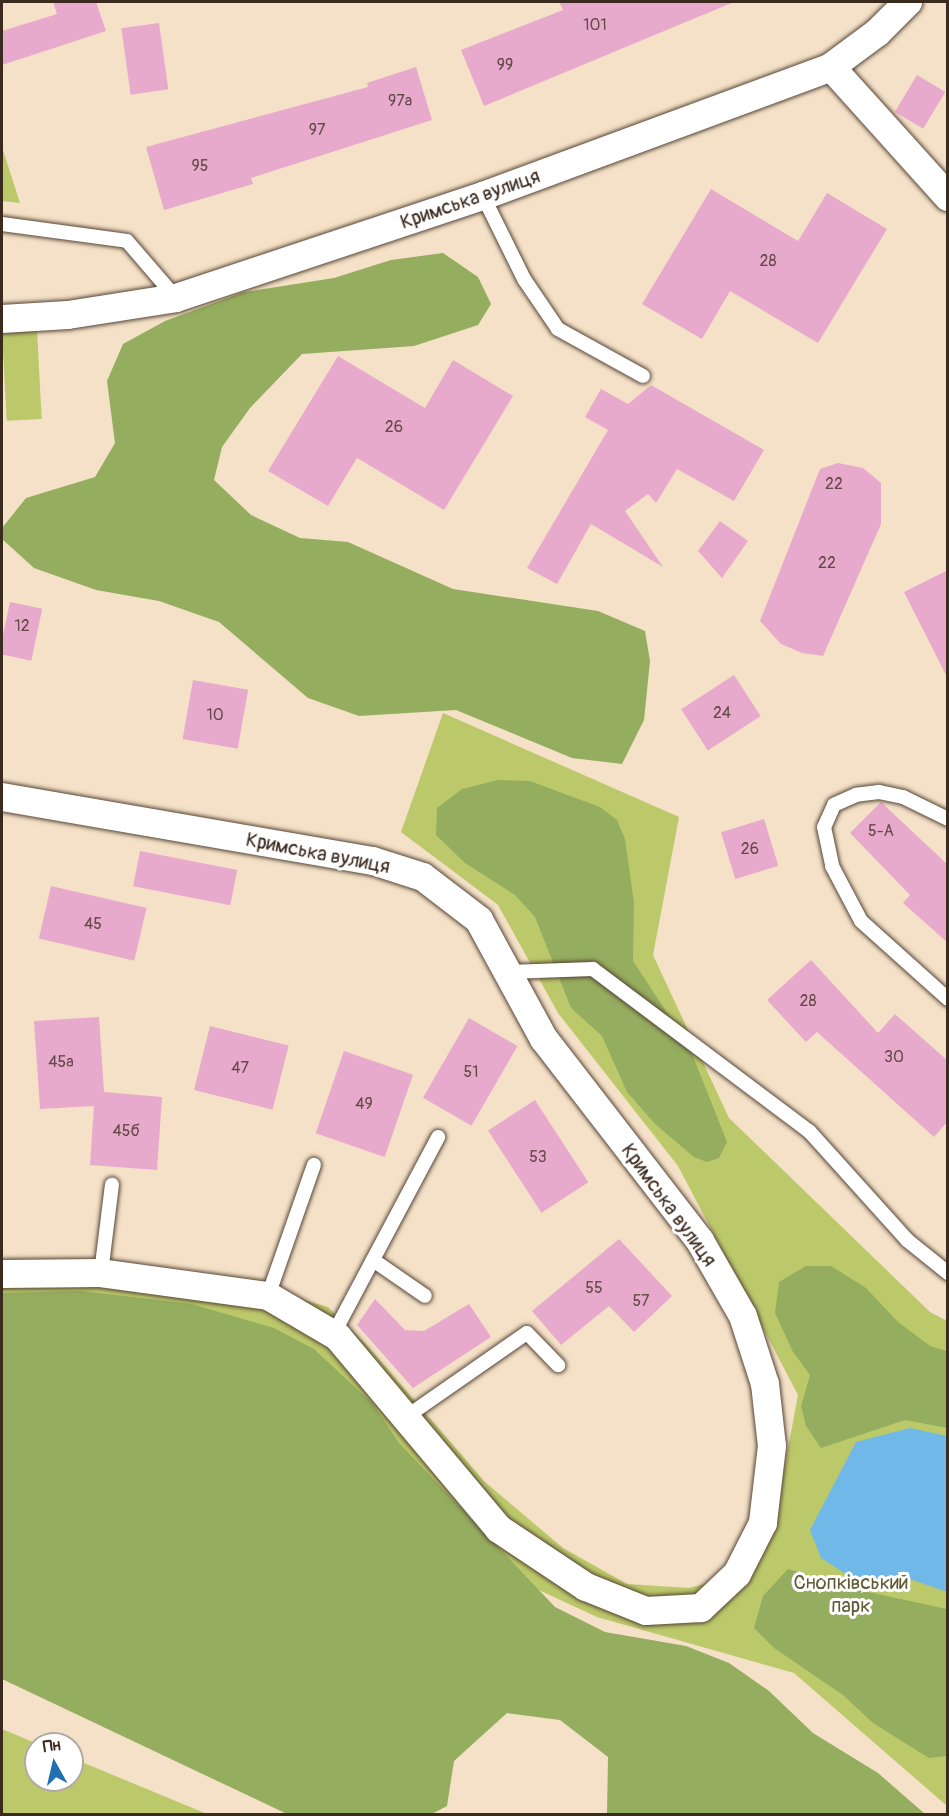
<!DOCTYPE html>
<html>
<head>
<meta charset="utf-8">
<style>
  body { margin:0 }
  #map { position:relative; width:949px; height:1816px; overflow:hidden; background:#f4e1c7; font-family:Pangolin,sans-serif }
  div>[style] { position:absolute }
  .green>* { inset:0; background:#bcc96a; transform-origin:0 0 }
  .forest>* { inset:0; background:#95ad5e }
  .water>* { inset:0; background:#6fb8e7 }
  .building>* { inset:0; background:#e8aacc; transform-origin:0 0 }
  .roads { filter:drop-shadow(0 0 2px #574537) drop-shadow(0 0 2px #574537) }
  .service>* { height:14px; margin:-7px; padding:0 7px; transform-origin:7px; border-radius:7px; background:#fff }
  .minor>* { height:28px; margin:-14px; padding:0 14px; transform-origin:14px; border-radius:14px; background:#fff }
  span { translate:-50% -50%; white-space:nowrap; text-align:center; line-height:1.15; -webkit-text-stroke:6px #fff; paint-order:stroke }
  .number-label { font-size:16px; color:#664a4a }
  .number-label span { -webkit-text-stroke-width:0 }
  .street-label { font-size:20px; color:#3b2a1e }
  .park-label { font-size:20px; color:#625a35 }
  .frame { position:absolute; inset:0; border:3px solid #3b2a1e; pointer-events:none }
  .north { position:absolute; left:24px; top:1732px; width:60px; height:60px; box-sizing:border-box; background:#fff; border:2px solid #b1aaa5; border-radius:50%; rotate:352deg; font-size:16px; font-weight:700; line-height:24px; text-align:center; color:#3b2a1e }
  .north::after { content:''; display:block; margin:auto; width:21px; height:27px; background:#1f6fb2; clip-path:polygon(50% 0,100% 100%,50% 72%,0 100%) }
</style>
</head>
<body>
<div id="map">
  <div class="green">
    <i style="clip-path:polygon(2px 147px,20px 203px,2px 201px)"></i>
    <i style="left:37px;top:330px;width:89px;height:35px;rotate:87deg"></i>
    <i style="clip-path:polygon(443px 713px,679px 817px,653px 955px,729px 1118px,930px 1312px,947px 1321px,947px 1806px,794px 1673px,597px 1617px,485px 1565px,2px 1303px,2px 1263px,234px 1279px,328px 1307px,366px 1344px,485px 1482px,563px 1548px,627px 1584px,689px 1588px,755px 1570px,777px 1507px,798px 1395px,678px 1166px,558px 1013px,498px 905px,401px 832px)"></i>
    <i style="clip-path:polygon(2px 1729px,38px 1744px,36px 1780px,72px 1780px,72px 1758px,207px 1814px,2px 1814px)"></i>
  </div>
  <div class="forest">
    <i style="clip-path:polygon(443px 253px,478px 277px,491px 304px,478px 325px,414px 346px,302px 354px,250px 408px,222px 447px,214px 480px,251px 515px,300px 538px,348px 542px,453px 589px,598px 611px,645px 631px,650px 661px,644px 720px,622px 764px,572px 758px,456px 710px,359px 716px,308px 698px,219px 622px,159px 601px,96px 590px,34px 568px,2px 539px,2px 528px,26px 498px,95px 477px,115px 443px,107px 381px,123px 344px,165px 321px,244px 292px,334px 278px,391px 260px)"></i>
    <i style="clip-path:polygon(498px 780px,530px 781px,600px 807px,617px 820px,625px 839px,634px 903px,633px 961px,689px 1046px,727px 1142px,719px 1158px,707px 1162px,694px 1157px,655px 1124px,627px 1092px,602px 1036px,571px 1008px,535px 917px,515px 895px,465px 863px,436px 835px,437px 808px,462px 789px)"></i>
    <i style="clip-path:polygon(806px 1266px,831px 1266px,866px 1288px,898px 1322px,930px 1346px,947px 1351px,947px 1428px,905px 1420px,821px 1448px,806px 1426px,801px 1406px,810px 1375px,793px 1352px,775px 1313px,779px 1282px)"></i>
    <i style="clip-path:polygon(81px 1291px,192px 1304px,274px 1328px,314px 1349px,372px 1403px,399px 1443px,555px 1607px,605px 1632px,686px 1646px,729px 1663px,769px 1691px,813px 1733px,878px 1773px,925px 1814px,607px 1814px,608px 1757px,560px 1720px,507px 1713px,454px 1761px,447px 1806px,432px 1814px,287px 1814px,2px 1679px,2px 1293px)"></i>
    <i style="clip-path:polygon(788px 1569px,868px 1592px,947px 1609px,947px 1756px,929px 1758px,873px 1723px,843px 1695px,774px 1648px,754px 1628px,763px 1596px)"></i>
  </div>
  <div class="water">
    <i style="clip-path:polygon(910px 1428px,947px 1436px,947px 1592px,913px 1580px,866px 1587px,821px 1558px,810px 1530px,856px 1442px)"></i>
  </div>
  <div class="building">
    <i style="clip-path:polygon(53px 2px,96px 2px,106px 31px,2px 65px,2px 31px,57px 14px)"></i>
    <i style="clip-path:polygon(559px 2px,734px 2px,484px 106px,461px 50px,563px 10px)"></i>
    <i style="left:159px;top:23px;width:67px;height:38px;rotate:82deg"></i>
    <i style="clip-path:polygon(416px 67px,432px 120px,251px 178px,253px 184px,164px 210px,146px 147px,368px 87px,367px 83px)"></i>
    <i style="left:917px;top:75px;width:33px;height:43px;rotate:31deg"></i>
    <i style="clip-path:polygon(711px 189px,798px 241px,827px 193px,887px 229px,818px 343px,730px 291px,702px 339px,642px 304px)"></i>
    <i style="clip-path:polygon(338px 356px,425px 408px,453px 360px,513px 396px,444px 510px,357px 458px,328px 506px,268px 471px)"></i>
    <i style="clip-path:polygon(651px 385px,764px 450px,734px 501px,677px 469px,656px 503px,648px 494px,625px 511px,663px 567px,591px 524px,557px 584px,527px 568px,608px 430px,585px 417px,601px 389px,628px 404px)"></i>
    <i style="clip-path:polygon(838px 463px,863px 468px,881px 483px,881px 524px,823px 656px,802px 653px,781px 644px,760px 621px,820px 469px)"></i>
    <i style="clip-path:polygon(720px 521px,748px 541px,722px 578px,698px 551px)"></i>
    <i style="clip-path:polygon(948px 570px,948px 679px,904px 592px)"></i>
    <i style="left:10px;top:602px;width:33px;height:53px;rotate:12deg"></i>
    <i style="left:734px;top:675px;width:49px;height:63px;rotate:57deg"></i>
    <i style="left:193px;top:680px;width:56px;height:60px;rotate:10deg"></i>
    <i style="clip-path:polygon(881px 802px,948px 865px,948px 943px,903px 903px,910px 895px,850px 833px)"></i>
    <i style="left:764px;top:819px;width:49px;height:45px;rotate:73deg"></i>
    <i style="left:140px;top:851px;width:99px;height:36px;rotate:11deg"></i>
    <i style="left:51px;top:886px;width:98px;height:54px;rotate:13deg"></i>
    <i style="clip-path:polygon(811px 960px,878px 1033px,895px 1014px,948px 1061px,948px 1121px,934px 1137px,817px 1032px,806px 1042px,767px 1000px)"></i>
    <i style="clip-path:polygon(99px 1017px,104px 1092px,162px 1097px,157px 1170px,90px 1165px,94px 1106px,40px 1109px,34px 1021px)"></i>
    <i style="left:469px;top:1018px;width:56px;height:92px;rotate:30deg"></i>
    <i style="left:210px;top:1026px;width:81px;height:66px;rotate:14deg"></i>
    <i style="left:344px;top:1051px;width:73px;height:87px;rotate:19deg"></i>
    <i style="left:535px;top:1100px;width:98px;height:56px;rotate:57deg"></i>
    <i style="clip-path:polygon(619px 1239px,672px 1296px,634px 1332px,609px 1306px,561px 1345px,532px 1311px)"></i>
    <i style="clip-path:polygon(375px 1299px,405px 1330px,424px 1331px,469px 1304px,491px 1337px,413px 1388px,357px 1325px)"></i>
  </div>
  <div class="roads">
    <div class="service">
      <i style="left:483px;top:196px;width:93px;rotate:63.7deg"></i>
      <i style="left:524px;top:279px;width:60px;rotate:55.8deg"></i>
      <i style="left:558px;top:329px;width:97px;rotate:28.9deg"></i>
      <i style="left:2px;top:224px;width:126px;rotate:7.7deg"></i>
      <i style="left:127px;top:241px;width:75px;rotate:49.3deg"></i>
      <i style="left:948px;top:819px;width:50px;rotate:-153.9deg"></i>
      <i style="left:903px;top:797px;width:25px;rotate:-168deg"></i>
      <i style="left:879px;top:792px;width:23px;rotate:173deg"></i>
      <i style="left:856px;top:795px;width:24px;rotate:156deg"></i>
      <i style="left:834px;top:805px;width:24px;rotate:114deg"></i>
      <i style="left:824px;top:827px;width:40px;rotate:78deg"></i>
      <i style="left:832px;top:866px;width:62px;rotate:62.2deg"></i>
      <i style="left:861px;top:921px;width:117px;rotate:41.9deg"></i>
      <i style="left:508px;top:972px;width:85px;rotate:-2deg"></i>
      <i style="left:593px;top:969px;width:270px;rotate:36.9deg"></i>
      <i style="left:809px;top:1131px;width:147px;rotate:48deg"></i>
      <i style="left:907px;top:1240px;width:53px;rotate:38.8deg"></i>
      <i style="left:373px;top:1260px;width:63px;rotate:34.7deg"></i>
      <i style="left:101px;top:1273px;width:89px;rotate:-82.9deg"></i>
      <i style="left:268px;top:1296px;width:139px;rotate:-70.7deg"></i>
      <i style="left:334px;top:1333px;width:222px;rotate:-62deg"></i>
      <i style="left:406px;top:1417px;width:147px;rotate:-34.8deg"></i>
      <i style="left:527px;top:1333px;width:45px;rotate:45.9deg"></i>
    </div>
    <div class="minor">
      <i style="left:831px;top:67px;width:175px;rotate:48deg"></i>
      <i style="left:2px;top:319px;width:66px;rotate:-3.5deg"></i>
      <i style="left:68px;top:315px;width:109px;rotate:-8.9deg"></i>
      <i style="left:176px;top:298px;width:324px;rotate:-18.4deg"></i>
      <i style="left:483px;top:196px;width:371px;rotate:-20.3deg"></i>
      <i style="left:831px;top:67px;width:57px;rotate:-36.5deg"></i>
      <i style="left:877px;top:33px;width:44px;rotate:-45deg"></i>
      <i style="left:2px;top:797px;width:376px;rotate:9.8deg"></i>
      <i style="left:373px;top:861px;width:52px;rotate:17.7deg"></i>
      <i style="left:423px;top:877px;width:71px;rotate:37.5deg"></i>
      <i style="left:479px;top:920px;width:136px;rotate:61.4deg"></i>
      <i style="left:544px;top:1039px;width:255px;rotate:52.3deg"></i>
      <i style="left:700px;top:1241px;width:86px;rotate:60.2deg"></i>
      <i style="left:743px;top:1316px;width:71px;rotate:72.1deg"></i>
      <i style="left:765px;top:1384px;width:62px;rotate:83.6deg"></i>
      <i style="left:772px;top:1446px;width:78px;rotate:96.7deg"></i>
      <i style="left:763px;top:1523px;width:57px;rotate:117deg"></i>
      <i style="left:737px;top:1574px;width:50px;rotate:136.6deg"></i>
      <i style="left:701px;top:1608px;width:55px;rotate:176.9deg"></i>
      <i style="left:646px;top:1611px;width:65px;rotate:-158.2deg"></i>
      <i style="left:586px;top:1587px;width:105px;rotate:-146.3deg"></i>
      <i style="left:499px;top:1529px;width:251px;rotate:-130deg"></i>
      <i style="left:338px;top:1337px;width:81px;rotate:-149.6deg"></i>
      <i style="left:268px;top:1296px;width:169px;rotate:-172.2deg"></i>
      <i style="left:101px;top:1273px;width:99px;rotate:179.4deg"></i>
    </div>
  </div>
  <div class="number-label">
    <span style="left:595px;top:25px">101</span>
    <span style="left:505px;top:65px">99</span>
    <span style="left:400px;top:101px">97а</span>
    <span style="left:317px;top:130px">97</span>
    <span style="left:200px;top:166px">95</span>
    <span style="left:768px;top:261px">28</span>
    <span style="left:394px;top:427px">26</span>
    <span style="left:834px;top:484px">22</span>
    <span style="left:827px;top:563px">22</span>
    <span style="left:22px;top:626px">12</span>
    <span style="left:722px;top:713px">24</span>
    <span style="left:215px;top:715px">10</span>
    <span style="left:881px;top:831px">5-А</span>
    <span style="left:750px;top:849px">26</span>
    <span style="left:93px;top:924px">45</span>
    <span style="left:808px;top:1001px">28</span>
    <span style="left:894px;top:1057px">30</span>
    <span style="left:61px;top:1062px">45а</span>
    <span style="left:240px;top:1068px">47</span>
    <span style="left:471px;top:1072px">51</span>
    <span style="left:364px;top:1104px">49</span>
    <span style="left:126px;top:1131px">45б</span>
    <span style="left:538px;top:1157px">53</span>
    <span style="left:594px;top:1288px">55</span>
    <span style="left:641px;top:1301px">57</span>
  </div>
  <div class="street-label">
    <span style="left:470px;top:199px;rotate:-19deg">Кримська вулиця</span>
    <span style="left:318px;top:853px;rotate:11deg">Кримська вулиця</span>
    <span style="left:669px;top:1205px;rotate:54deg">Кримська вулиця</span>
  </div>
  <div class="park-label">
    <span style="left:851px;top:1594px">Снопківський<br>парк</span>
  </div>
  <div class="frame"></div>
  <div class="north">Пн</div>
</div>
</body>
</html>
